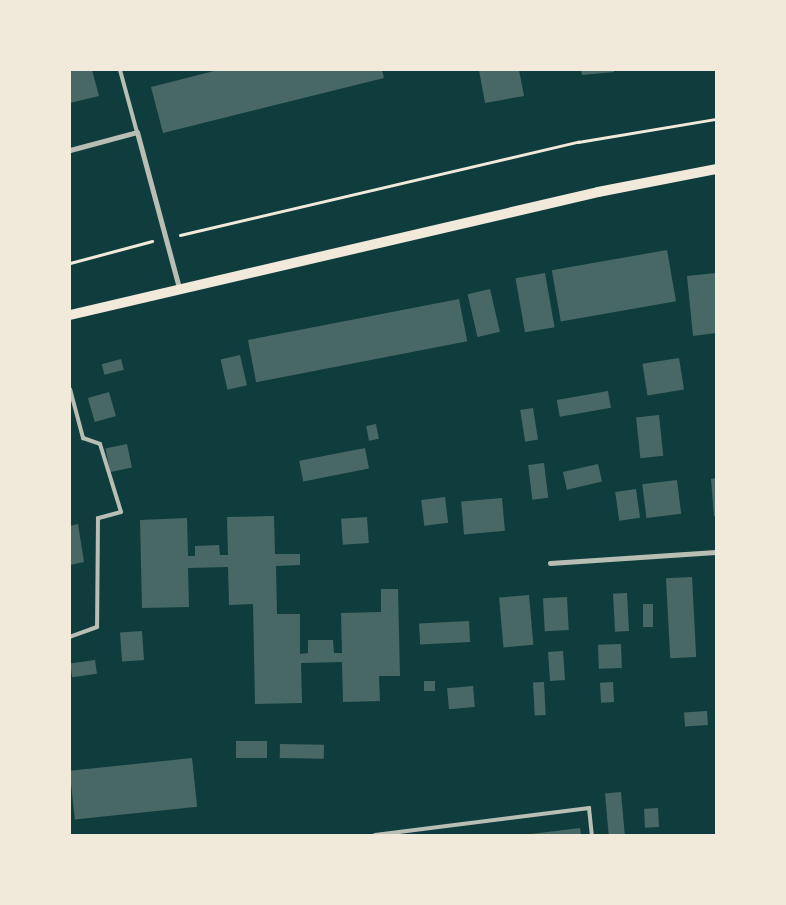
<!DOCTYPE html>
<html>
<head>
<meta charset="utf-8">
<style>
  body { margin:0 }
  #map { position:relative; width:786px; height:905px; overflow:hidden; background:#0f3d3e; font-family:"Alegreya Sans",sans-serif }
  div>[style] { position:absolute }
  .building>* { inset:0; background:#486865; transform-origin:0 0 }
  .path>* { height:3px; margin:-1.5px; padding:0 1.5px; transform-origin:1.5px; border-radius:1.5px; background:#f1e9da }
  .service>* { height:4px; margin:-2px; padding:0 2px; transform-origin:2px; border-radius:2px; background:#b8beb3 }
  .minor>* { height:5px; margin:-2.5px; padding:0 2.5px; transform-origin:2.5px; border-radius:2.5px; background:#b8beb3 }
  .secondary>* { height:10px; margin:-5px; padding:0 5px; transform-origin:5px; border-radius:5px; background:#f1e9da }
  span { translate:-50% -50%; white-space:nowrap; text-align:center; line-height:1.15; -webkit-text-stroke:4.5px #f1e9da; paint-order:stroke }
  .frame { position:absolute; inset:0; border:71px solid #f1e9da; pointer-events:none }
</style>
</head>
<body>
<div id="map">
  <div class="building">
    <i style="clip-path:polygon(70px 70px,92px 70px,99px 96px,70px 103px)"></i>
    <i style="clip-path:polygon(218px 70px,382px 70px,384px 78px,163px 133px,151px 87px)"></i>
    <i style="clip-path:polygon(479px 70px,519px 70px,524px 96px,485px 103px)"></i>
    <i style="clip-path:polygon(581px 70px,614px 70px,614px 72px,582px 75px)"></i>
    <i style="left:667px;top:250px;width:52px;height:117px;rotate:80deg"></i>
    <i style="left:545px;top:273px;width:55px;height:30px;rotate:80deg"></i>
    <i style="clip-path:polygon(716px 273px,716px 333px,693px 336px,687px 276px)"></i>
    <i style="left:490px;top:289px;width:44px;height:23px;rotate:77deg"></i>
    <i style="left:459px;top:299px;width:43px;height:215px;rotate:79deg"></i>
    <i style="left:240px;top:355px;width:31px;height:20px;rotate:77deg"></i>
    <i style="left:679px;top:358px;width:32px;height:37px;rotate:81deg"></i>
    <i style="left:121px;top:359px;width:11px;height:20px;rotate:75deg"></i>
    <i style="left:608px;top:391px;width:17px;height:52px;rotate:80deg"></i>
    <i style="left:109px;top:392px;width:25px;height:22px;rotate:74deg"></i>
    <i style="left:533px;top:408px;width:32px;height:13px;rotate:81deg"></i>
    <i style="left:659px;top:415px;width:41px;height:23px;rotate:84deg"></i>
    <i style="left:376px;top:424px;width:15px;height:10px;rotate:79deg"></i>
    <i style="left:127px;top:444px;width:24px;height:22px;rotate:78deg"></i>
    <i style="left:365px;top:448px;width:21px;height:67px;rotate:79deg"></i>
    <i style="left:544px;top:463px;width:35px;height:16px;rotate:83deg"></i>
    <i style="left:598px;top:464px;width:18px;height:36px;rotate:77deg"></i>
    <i style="clip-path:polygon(716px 478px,716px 516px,714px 516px,711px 479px)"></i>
    <i style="left:677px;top:480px;width:34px;height:35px;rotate:83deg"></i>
    <i style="left:636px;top:489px;width:29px;height:21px;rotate:82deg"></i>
    <i style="left:445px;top:497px;width:26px;height:24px;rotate:83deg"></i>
    <i style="left:502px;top:498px;width:33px;height:41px;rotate:85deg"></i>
    <i style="clip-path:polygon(274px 516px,275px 554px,300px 554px,300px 565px,276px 566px,277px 614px,300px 614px,300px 654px,308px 653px,308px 640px,333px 640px,334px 653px,342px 653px,341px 613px,381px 612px,381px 589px,398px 589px,400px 676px,379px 676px,380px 701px,343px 702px,342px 662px,301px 663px,302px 703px,255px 704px,253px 604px,229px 605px,228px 567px,188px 568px,189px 607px,142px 608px,140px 520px,187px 518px,188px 556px,195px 556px,195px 546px,219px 545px,220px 555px,228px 555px,227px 517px)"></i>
    <i style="left:367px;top:517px;width:26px;height:26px;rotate:86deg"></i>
    <i style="clip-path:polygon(78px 524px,84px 562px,70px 565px,70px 526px)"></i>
    <i style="left:692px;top:577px;width:80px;height:26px;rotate:87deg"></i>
    <i style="left:627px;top:593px;width:38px;height:14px;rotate:87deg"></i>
    <i style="left:529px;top:595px;width:50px;height:30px;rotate:85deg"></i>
    <i style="left:567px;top:597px;width:33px;height:24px;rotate:87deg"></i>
    <i style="left:643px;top:604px;width:10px;height:23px"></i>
    <i style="left:469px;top:621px;width:21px;height:50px;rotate:87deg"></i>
    <i style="left:142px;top:631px;width:29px;height:22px;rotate:86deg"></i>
    <i style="left:621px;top:644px;width:24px;height:23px;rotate:88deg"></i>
    <i style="left:563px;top:651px;width:29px;height:15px;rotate:86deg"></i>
    <i style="left:95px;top:660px;width:14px;height:25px;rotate:82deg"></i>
    <i style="left:424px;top:681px;width:11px;height:10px"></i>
    <i style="left:544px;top:682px;width:33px;height:11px;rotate:87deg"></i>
    <i style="left:613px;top:682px;width:20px;height:13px;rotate:87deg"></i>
    <i style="left:473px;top:686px;width:21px;height:26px;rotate:85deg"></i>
    <i style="left:707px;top:711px;width:14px;height:23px;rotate:86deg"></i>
    <i style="left:267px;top:741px;width:17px;height:31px;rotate:90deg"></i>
    <i style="left:280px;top:744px;width:44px;height:14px;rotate:1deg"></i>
    <i style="left:192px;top:758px;width:49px;height:123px;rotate:84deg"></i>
    <i style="left:621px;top:792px;width:43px;height:16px;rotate:85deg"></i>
    <i style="left:658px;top:808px;width:19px;height:14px;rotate:87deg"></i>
    <i style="clip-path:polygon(580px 828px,581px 835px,531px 835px,531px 834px)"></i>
  </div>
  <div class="path">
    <i style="left:180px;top:235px;width:409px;rotate:-13.2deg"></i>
    <i style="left:578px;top:142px;width:140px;rotate:-9.5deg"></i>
    <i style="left:70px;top:263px;width:85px;rotate:-15deg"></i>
  </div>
  <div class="service">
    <i style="left:120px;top:70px;width:64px;rotate:74.7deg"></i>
    <i style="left:70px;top:389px;width:51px;rotate:75.1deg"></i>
    <i style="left:83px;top:438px;width:18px;rotate:19deg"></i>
    <i style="left:100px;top:444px;width:71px;rotate:72.8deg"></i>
    <i style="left:121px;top:512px;width:24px;rotate:165deg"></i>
    <i style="left:98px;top:518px;width:109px;rotate:90.5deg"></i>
    <i style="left:97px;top:627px;width:29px;rotate:160deg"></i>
    <i style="left:375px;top:835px;width:216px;rotate:-7.2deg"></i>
    <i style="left:589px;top:808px;width:27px;rotate:84deg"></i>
  </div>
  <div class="minor">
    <i style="left:70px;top:150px;width:69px;rotate:-15deg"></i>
    <i style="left:137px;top:132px;width:162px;rotate:74.9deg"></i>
    <i style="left:550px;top:563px;width:166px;rotate:-3.8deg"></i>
  </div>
  <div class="secondary">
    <i style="left:70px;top:315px;width:542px;rotate:-13.11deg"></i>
    <i style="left:598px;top:192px;width:120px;rotate:-11deg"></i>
  </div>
  <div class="frame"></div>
</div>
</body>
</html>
